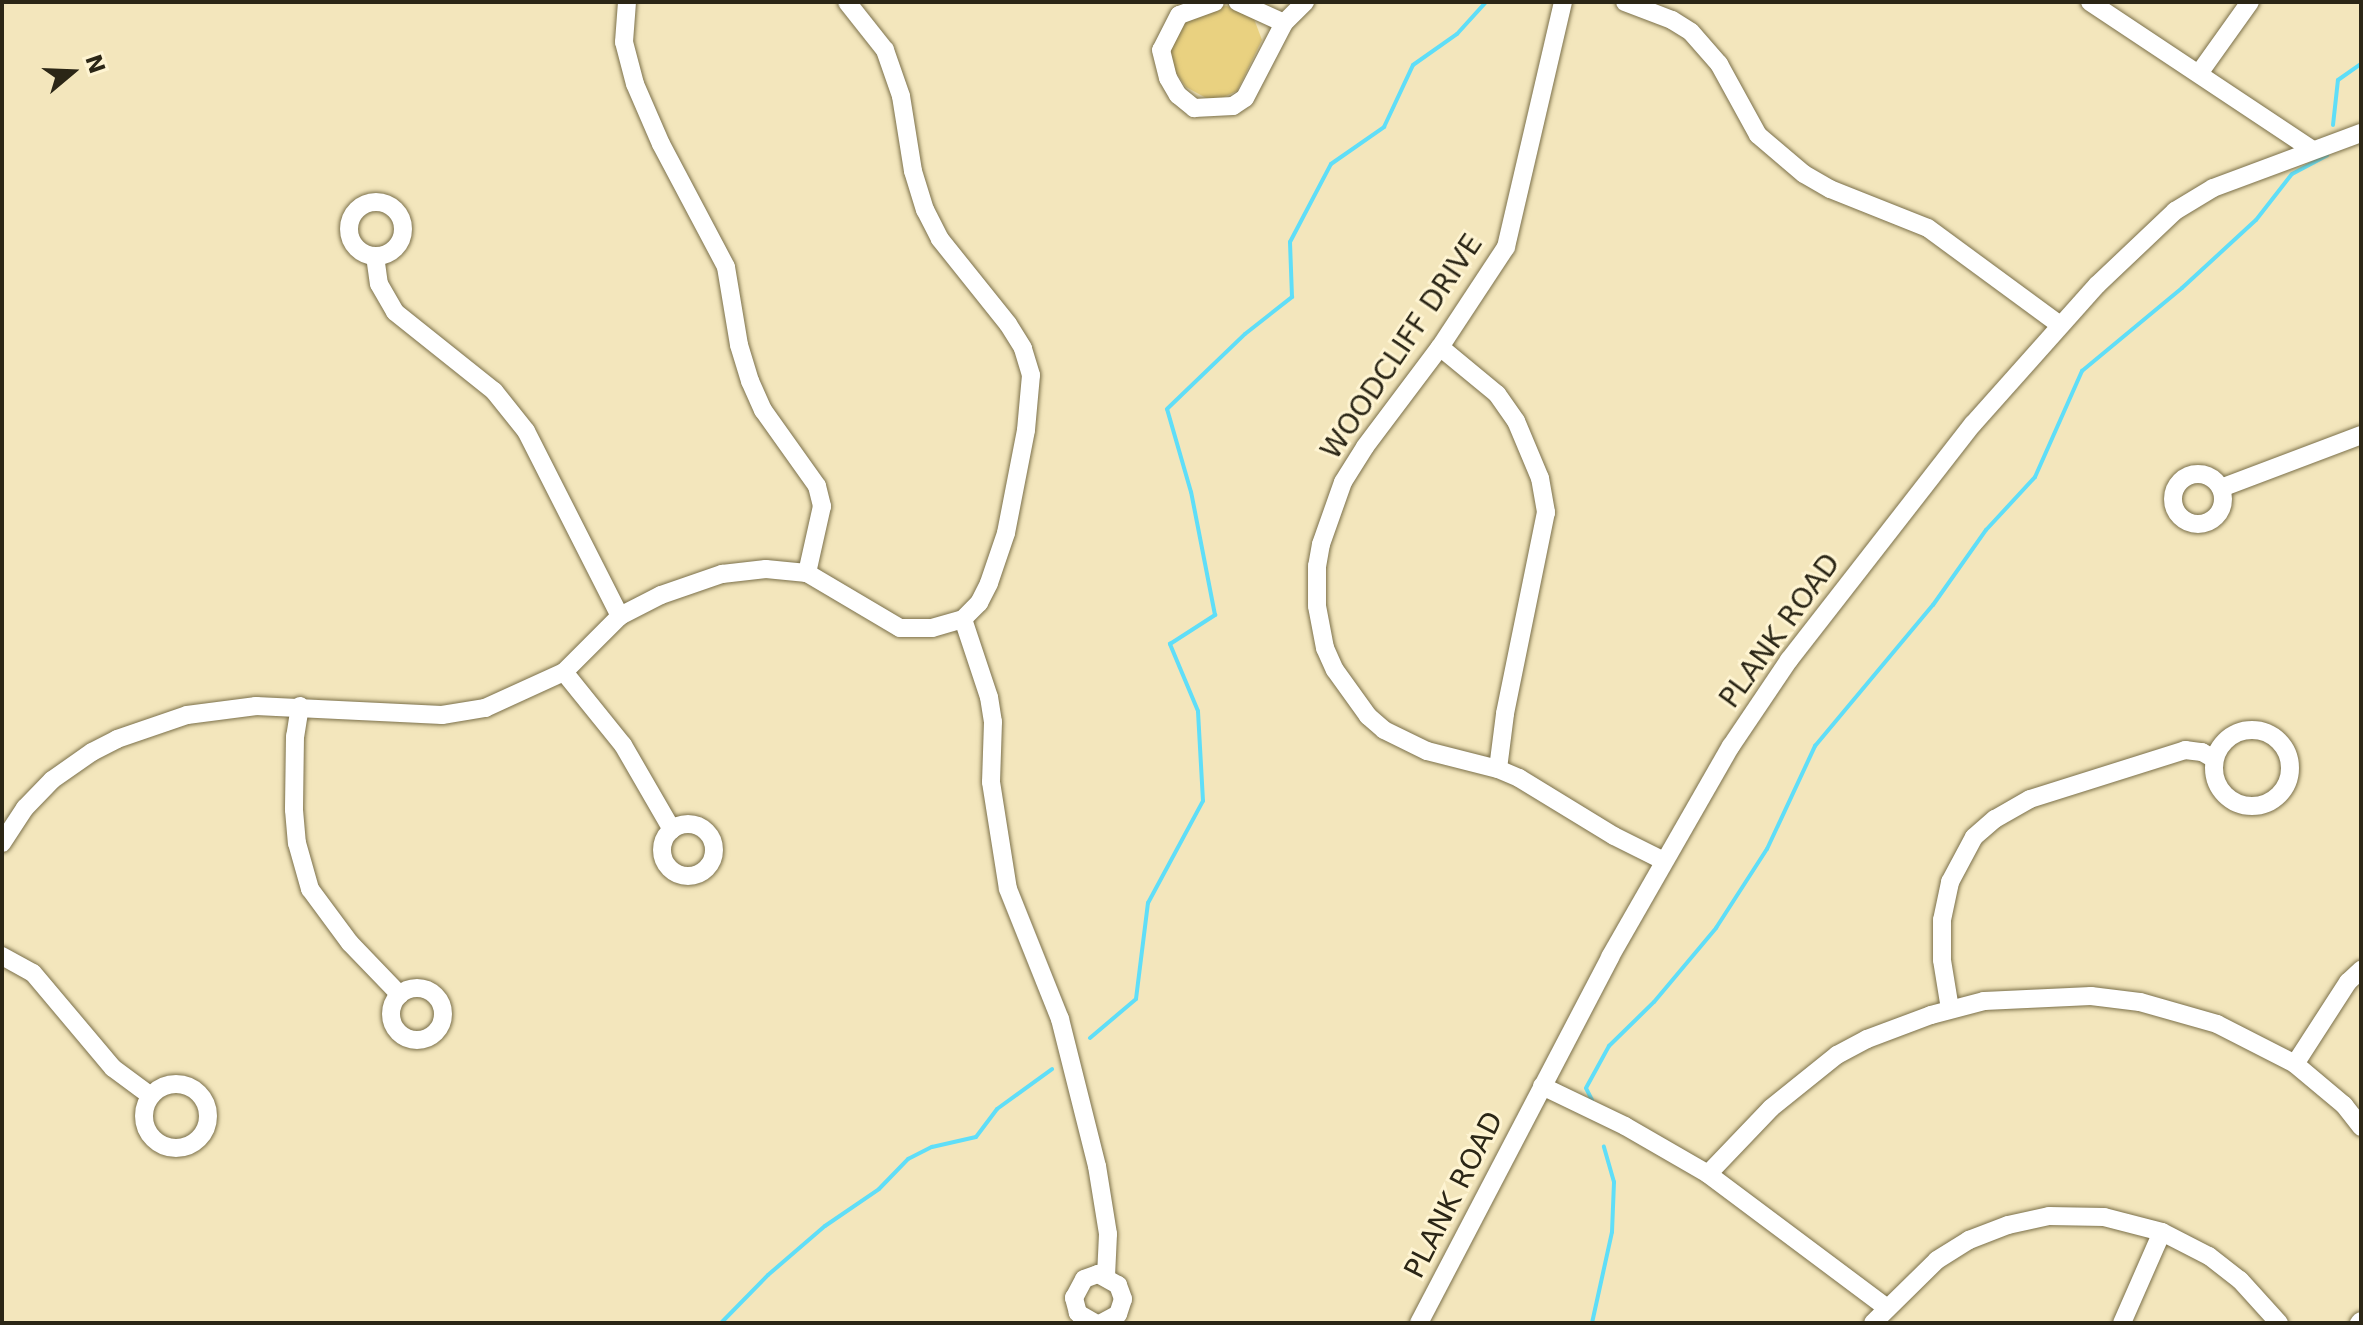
<!DOCTYPE html>
<html>
<head>
<meta charset="utf-8">
<style>
  body { margin:0 }
  #map { position:relative; width:2363px; height:1325px; overflow:hidden; background:#f3e6bc; font-family:"DejaVu Sans",sans-serif }
  div>[style] { position:absolute }
  .green>* { inset:0; background:#e9d180 }
  .stream>* { height:4px; margin:-2px; padding:0 2px; transform-origin:2px; border-radius:2px; background:#5fdef8 }
  .roads { filter:drop-shadow(0 0 2px #7b704a) drop-shadow(0 0 2px #7b704a) }
  .minor>* { height:18px; margin:-9px; padding:0 9px; transform-origin:9px; border-radius:9px; background:#fff }
  .minor>.ring { margin:-9px; padding:0; box-sizing:content-box; background:none; border:18px solid #fff; border-radius:50% }
  span { translate:-50% -50%; white-space:nowrap; text-align:center; line-height:1.15; -webkit-text-stroke:6px #fef4d2; paint-order:stroke }
  .street-label { font-size:28px; color:#2b2616 }
  .frame { position:absolute; inset:0; border:4px solid #2b2616; pointer-events:none }
  .north { position:absolute; left:32px; top:32px; width:80px; height:80px; -webkit-text-stroke:6px #fef4d2; paint-order:stroke; rotate:71deg; font-size:22px; font-weight:700; line-height:32px; text-align:center; color:#2b2616 }
  .north::after { content:''; display:block; margin:auto; width:28px; height:36px; background:#2b2616; clip-path:polygon(50% 0,100% 100%,50% 72%,0 100%) }
</style>
</head>
<body>
<div id="map">
  <div class="green">
    <i style="clip-path:polygon(1227px 6px,1254px 19px,1262px 40px,1237px 91px,1217px 100px,1208px 99px,1186px 87px,1173px 68px,1170px 44px,1181px 23px,1215px 7px)"></i>
  </div>
  <div class="stream">
    <i style="left:2333px;top:125px;width:45px;rotate:-83.7deg"></i>
    <i style="left:2338px;top:80px;width:28px;rotate:-35deg"></i>
    <i style="left:1090px;top:1038px;width:60px;rotate:-40.3deg"></i>
    <i style="left:1136px;top:999px;width:97px;rotate:-82.9deg"></i>
    <i style="left:1148px;top:903px;width:116px;rotate:-61.7deg"></i>
    <i style="left:1203px;top:801px;width:90px;rotate:-93.2deg"></i>
    <i style="left:1198px;top:711px;width:73px;rotate:-112.7deg"></i>
    <i style="left:1170px;top:644px;width:54px;rotate:-32.8deg"></i>
    <i style="left:1215px;top:615px;width:125px;rotate:-101deg"></i>
    <i style="left:1191px;top:492px;width:86px;rotate:-106.1deg"></i>
    <i style="left:1167px;top:409px;width:108px;rotate:-43.9deg"></i>
    <i style="left:1245px;top:334px;width:60px;rotate:-38.2deg"></i>
    <i style="left:1292px;top:297px;width:55px;rotate:-92.1deg"></i>
    <i style="left:1290px;top:242px;width:88px;rotate:-62.3deg"></i>
    <i style="left:1331px;top:164px;width:65px;rotate:-34.9deg"></i>
    <i style="left:1384px;top:127px;width:68px;rotate:-64.9deg"></i>
    <i style="left:1413px;top:65px;width:54px;rotate:-35.2deg"></i>
    <i style="left:1457px;top:34px;width:43px;rotate:-47.8deg"></i>
    <i style="left:1592px;top:1100px;width:13px;rotate:-117deg"></i>
    <i style="left:1586px;top:1088px;width:48px;rotate:-61.3deg"></i>
    <i style="left:1609px;top:1046px;width:63px;rotate:-44.4deg"></i>
    <i style="left:1654px;top:1002px;width:97px;rotate:-50deg"></i>
    <i style="left:1716px;top:928px;width:94px;rotate:-57.2deg"></i>
    <i style="left:1767px;top:849px;width:114px;rotate:-65deg"></i>
    <i style="left:1815px;top:746px;width:184px;rotate:-50.1deg"></i>
    <i style="left:1933px;top:605px;width:92px;rotate:-54.8deg"></i>
    <i style="left:1986px;top:530px;width:72px;rotate:-47.2deg"></i>
    <i style="left:2035px;top:477px;width:116px;rotate:-66.1deg"></i>
    <i style="left:2082px;top:371px;width:130px;rotate:-39.7deg"></i>
    <i style="left:2182px;top:288px;width:100px;rotate:-42.6deg"></i>
    <i style="left:2256px;top:220px;width:58px;rotate:-52deg"></i>
    <i style="left:2292px;top:174px;width:40px;rotate:-28deg"></i>
    <i style="left:721px;top:1323px;width:67px;rotate:-45.6deg"></i>
    <i style="left:768px;top:1275px;width:75px;rotate:-40.7deg"></i>
    <i style="left:825px;top:1226px;width:65px;rotate:-34.4deg"></i>
    <i style="left:879px;top:1189px;width:42px;rotate:-46deg"></i>
    <i style="left:908px;top:1159px;width:27px;rotate:-27deg"></i>
    <i style="left:932px;top:1147px;width:45px;rotate:-12.8deg"></i>
    <i style="left:976px;top:1137px;width:35px;rotate:-53deg"></i>
    <i style="left:997px;top:1109px;width:68px;rotate:-36deg"></i>
    <i style="left:1592px;top:1323px;width:93px;rotate:-77.6deg"></i>
    <i style="left:1612px;top:1232px;width:50px;rotate:-87.7deg"></i>
    <i style="left:1614px;top:1182px;width:37px;rotate:-106deg"></i>
  </div>
  <div class="roads">
    <div class="minor">
      <i style="left:627px;top:2px;width:40px;rotate:94.3deg"></i>
      <i style="left:624px;top:42px;width:43px;rotate:75.3deg"></i>
      <i style="left:635px;top:84px;width:65px;rotate:66.6deg"></i>
      <i style="left:661px;top:144px;width:139px;rotate:62.1deg"></i>
      <i style="left:726px;top:267px;width:79px;rotate:80.5deg"></i>
      <i style="left:739px;top:345px;width:38px;rotate:73deg"></i>
      <i style="left:750px;top:381px;width:32px;rotate:66deg"></i>
      <i style="left:763px;top:410px;width:93px;rotate:54.6deg"></i>
      <i style="left:817px;top:486px;width:21px;rotate:76deg"></i>
      <i style="left:822px;top:506px;width:69px;rotate:102.6deg"></i>
      <i style="left:1215px;top:2px;width:38px;rotate:160deg"></i>
      <i style="left:1179px;top:15px;width:39px;rotate:117deg"></i>
      <i style="left:1161px;top:50px;width:29px;rotate:76deg"></i>
      <i style="left:1168px;top:78px;width:20px;rotate:60deg"></i>
      <i style="left:1178px;top:95px;width:21px;rotate:39deg"></i>
      <i style="left:1194px;top:108px;width:39px;rotate:-3deg"></i>
      <i style="left:1233px;top:106px;width:14px;rotate:-34deg"></i>
      <i style="left:1245px;top:98px;width:85px;rotate:-62.5deg"></i>
      <i style="left:1284px;top:23px;width:51px;rotate:-155.5deg"></i>
      <i style="left:1563px;top:2px;width:252px;rotate:103.1deg"></i>
      <i style="left:1506px;top:247px;width:120px;rotate:123.4deg"></i>
      <i style="left:1440px;top:347px;width:125px;rotate:126.9deg"></i>
      <i style="left:1365px;top:447px;width:41px;rotate:122.2deg"></i>
      <i style="left:1343px;top:482px;width:66px;rotate:109.5deg"></i>
      <i style="left:1321px;top:544px;width:22px;rotate:100deg"></i>
      <i style="left:1317px;top:566px;width:40px;rotate:90deg"></i>
      <i style="left:1317px;top:606px;width:43px;rotate:79.2deg"></i>
      <i style="left:1325px;top:648px;width:24px;rotate:66deg"></i>
      <i style="left:1335px;top:670px;width:57px;rotate:54.3deg"></i>
      <i style="left:1368px;top:716px;width:21px;rotate:41deg"></i>
      <i style="left:1384px;top:730px;width:48px;rotate:26deg"></i>
      <i style="left:1427px;top:751px;width:73px;rotate:14.2deg"></i>
      <i style="left:1498px;top:769px;width:23px;rotate:23deg"></i>
      <i style="left:1519px;top:778px;width:111px;rotate:31.4deg"></i>
      <i style="left:1614px;top:836px;width:56px;rotate:26.6deg"></i>
      <i style="left:1625px;top:2px;width:50px;rotate:21deg"></i>
      <i style="left:1672px;top:20px;width:22px;rotate:32deg"></i>
      <i style="left:1691px;top:32px;width:43px;rotate:48.8deg"></i>
      <i style="left:1719px;top:64px;width:81px;rotate:61.2deg"></i>
      <i style="left:1758px;top:135px;width:60px;rotate:40.3deg"></i>
      <i style="left:1804px;top:174px;width:30px;rotate:30deg"></i>
      <i style="left:1830px;top:189px;width:105px;rotate:21.7deg"></i>
      <i style="left:1928px;top:228px;width:164px;rotate:36.3deg"></i>
      <i style="left:2090px;top:2px;width:265px;rotate:33.6deg"></i>
      <i style="left:1284px;top:23px;width:30px;rotate:-45deg"></i>
      <i style="left:2200px;top:72px;width:86px;rotate:-54.5deg"></i>
      <i class="ring" style="left:349px;top:202px;width:36px;height:36px"></i>
      <i style="left:375px;top:256px;width:28px;rotate:82deg"></i>
      <i style="left:379px;top:284px;width:32px;rotate:60deg"></i>
      <i style="left:395px;top:312px;width:127px;rotate:38.6deg"></i>
      <i style="left:494px;top:391px;width:51px;rotate:51.3deg"></i>
      <i style="left:526px;top:431px;width:208px;rotate:63.1deg"></i>
      <i style="left:1440px;top:347px;width:74px;rotate:39.5deg"></i>
      <i style="left:1497px;top:394px;width:33px;rotate:55deg"></i>
      <i style="left:1516px;top:421px;width:62px;rotate:67.2deg"></i>
      <i style="left:1540px;top:478px;width:35px;rotate:80deg"></i>
      <i style="left:1546px;top:512px;width:206px;rotate:101.5deg"></i>
      <i style="left:1505px;top:714px;width:55px;rotate:97.3deg"></i>
      <i class="ring" style="left:2173px;top:474px;width:32px;height:32px"></i>
      <i style="left:2221px;top:488px;width:150px;rotate:-20.7deg"></i>
      <i style="left:963px;top:619px;width:82px;rotate:71.6deg"></i>
      <i style="left:989px;top:697px;width:25px;rotate:81deg"></i>
      <i style="left:993px;top:722px;width:60px;rotate:91.9deg"></i>
      <i style="left:991px;top:782px;width:108px;rotate:81deg"></i>
      <i style="left:1008px;top:889px;width:140px;rotate:68.2deg"></i>
      <i style="left:1060px;top:1019px;width:152px;rotate:75.9deg"></i>
      <i style="left:1097px;top:1166px;width:69px;rotate:80.8deg"></i>
      <i style="left:1108px;top:1234px;width:42px;rotate:92.7deg"></i>
      <i style="left:564px;top:672px;width:94px;rotate:51.1deg"></i>
      <i style="left:623px;top:745px;width:98px;rotate:60deg"></i>
      <i style="left:300px;top:706px;width:30px;rotate:99deg"></i>
      <i style="left:295px;top:736px;width:74px;rotate:90.8deg"></i>
      <i style="left:294px;top:810px;width:33px;rotate:85deg"></i>
      <i style="left:297px;top:843px;width:48px;rotate:74.2deg"></i>
      <i style="left:310px;top:889px;width:67px;rotate:53.5deg"></i>
      <i style="left:350px;top:943px;width:72px;rotate:46.1deg"></i>
      <i class="ring" style="left:2214px;top:730px;width:58px;height:58px"></i>
      <i class="ring" style="left:662px;top:824px;width:34px;height:34px"></i>
      <i style="left:2px;top:843px;width:42px;rotate:-56.7deg"></i>
      <i style="left:25px;top:808px;width:39px;rotate:-46deg"></i>
      <i style="left:52px;top:780px;width:49px;rotate:-35deg"></i>
      <i style="left:92px;top:752px;width:28px;rotate:-27deg"></i>
      <i style="left:117px;top:739px;width:74px;rotate:-18.9deg"></i>
      <i style="left:187px;top:715px;width:70px;rotate:-7.4deg"></i>
      <i style="left:256px;top:706px;width:186px;rotate:2.8deg"></i>
      <i style="left:442px;top:715px;width:44px;rotate:-9.2deg"></i>
      <i style="left:485px;top:708px;width:87px;rotate:-24.5deg"></i>
      <i style="left:564px;top:672px;width:79px;rotate:-45deg"></i>
      <i style="left:620px;top:616px;width:46px;rotate:-27.1deg"></i>
      <i style="left:661px;top:595px;width:65px;rotate:-19deg"></i>
      <i style="left:722px;top:574px;width:44px;rotate:-6.5deg"></i>
      <i style="left:766px;top:569px;width:41px;rotate:5.6deg"></i>
      <i style="left:807px;top:573px;width:108px;rotate:30.6deg"></i>
      <i style="left:900px;top:628px;width:32px"></i>
      <i style="left:932px;top:628px;width:32px;rotate:-16deg"></i>
      <i style="left:963px;top:619px;width:23px;rotate:-45deg"></i>
      <i style="left:979px;top:603px;width:22px;rotate:-63deg"></i>
      <i style="left:989px;top:583px;width:53px;rotate:-71.2deg"></i>
      <i style="left:1006px;top:533px;width:105px;rotate:-79deg"></i>
      <i style="left:1026px;top:430px;width:55px;rotate:-84.8deg"></i>
      <i style="left:1031px;top:375px;width:28px;rotate:-107deg"></i>
      <i style="left:1023px;top:348px;width:28px;rotate:-122deg"></i>
      <i style="left:1008px;top:324px;width:109px;rotate:-128.7deg"></i>
      <i style="left:940px;top:239px;width:33px;rotate:-117deg"></i>
      <i style="left:925px;top:210px;width:41px;rotate:-107.1deg"></i>
      <i style="left:913px;top:171px;width:76px;rotate:-99.1deg"></i>
      <i style="left:901px;top:96px;width:49px;rotate:-109.2deg"></i>
      <i style="left:885px;top:50px;width:61px;rotate:-128.4deg"></i>
      <i style="left:2px;top:956px;width:35px;rotate:29deg"></i>
      <i style="left:33px;top:973px;width:124px;rotate:49.9deg"></i>
      <i style="left:113px;top:1068px;width:47px;rotate:36.4deg"></i>
      <i class="ring" style="left:391px;top:988px;width:34px;height:34px"></i>
      <i style="left:1950px;top:1009px;width:50px;rotate:-99.3deg"></i>
      <i style="left:1942px;top:960px;width:40px;rotate:-90deg"></i>
      <i style="left:1942px;top:920px;width:39px;rotate:-78deg"></i>
      <i style="left:1950px;top:882px;width:51px;rotate:-61.9deg"></i>
      <i style="left:1974px;top:837px;width:28px;rotate:-41deg"></i>
      <i style="left:1995px;top:819px;width:40px;rotate:-29.7deg"></i>
      <i style="left:2030px;top:799px;width:163px;rotate:-17.5deg"></i>
      <i style="left:2185px;top:750px;width:17px;rotate:7deg"></i>
      <i style="left:2202px;top:752px;width:14px;rotate:30deg"></i>
      <i style="left:2295px;top:1064px;width:98px;rotate:-57.1deg"></i>
      <i style="left:2348px;top:982px;width:18px;rotate:-43deg"></i>
      <i class="ring" style="left:144px;top:1084px;width:46px;height:46px"></i>
      <i style="left:1542px;top:1086px;width:92px;rotate:25.7deg"></i>
      <i style="left:1625px;top:1126px;width:96px;rotate:30deg"></i>
      <i style="left:1708px;top:1174px;width:222px;rotate:36.8deg"></i>
      <i style="left:1708px;top:1174px;width:91px;rotate:-46.3deg"></i>
      <i style="left:1771px;top:1108px;width:85px;rotate:-38.8deg"></i>
      <i style="left:1837px;top:1055px;width:34px;rotate:-28deg"></i>
      <i style="left:1867px;top:1039px;width:68px;rotate:-20.6deg"></i>
      <i style="left:1931px;top:1015px;width:55px;rotate:-14.8deg"></i>
      <i style="left:1984px;top:1001px;width:107px;rotate:-2.7deg"></i>
      <i style="left:2091px;top:996px;width:49px;rotate:7deg"></i>
      <i style="left:2140px;top:1002px;width:80px;rotate:15.9deg"></i>
      <i style="left:2217px;top:1024px;width:88px;rotate:27.1deg"></i>
      <i style="left:2295px;top:1064px;width:64px;rotate:39.9deg"></i>
      <i style="left:2344px;top:1105px;width:28px;rotate:52deg"></i>
      <i style="left:1095px;top:1323px;width:20px;rotate:-150deg"></i>
      <i style="left:1078px;top:1313px;width:16px;rotate:-105deg"></i>
      <i style="left:1074px;top:1298px;width:21px;rotate:-62deg"></i>
      <i style="left:1084px;top:1279px;width:15px;rotate:-20deg"></i>
      <i style="left:1098px;top:1274px;width:23px;rotate:29deg"></i>
      <i style="left:1118px;top:1285px;width:15px;rotate:70deg"></i>
      <i style="left:1123px;top:1299px;width:16px;rotate:108deg"></i>
      <i style="left:1118px;top:1314px;width:18px;rotate:151deg"></i>
      <i style="left:1419px;top:1323px;width:413px;rotate:-62.4deg"></i>
      <i style="left:1610px;top:957px;width:243px;rotate:-60.2deg"></i>
      <i style="left:1731px;top:746px;width:104px;rotate:-56deg"></i>
      <i style="left:1789px;top:660px;width:299px;rotate:-52.1deg"></i>
      <i style="left:1973px;top:424px;width:186px;rotate:-48.3deg"></i>
      <i style="left:2097px;top:285px;width:108px;rotate:-43.5deg"></i>
      <i style="left:2175px;top:211px;width:44px;rotate:-31.2deg"></i>
      <i style="left:2213px;top:188px;width:158px;rotate:-20.4deg"></i>
      <i style="left:1873px;top:1323px;width:90px;rotate:-44.5deg"></i>
      <i style="left:1937px;top:1260px;width:38px;rotate:-32deg"></i>
      <i style="left:1969px;top:1240px;width:42px;rotate:-21deg"></i>
      <i style="left:2008px;top:1225px;width:42px;rotate:-12.4deg"></i>
      <i style="left:2049px;top:1216px;width:55px;rotate:1deg"></i>
      <i style="left:2104px;top:1217px;width:60px;rotate:14.5deg"></i>
      <i style="left:2162px;top:1232px;width:53px;rotate:27.1deg"></i>
      <i style="left:2209px;top:1256px;width:39px;rotate:38deg"></i>
      <i style="left:2240px;top:1280px;width:58px;rotate:47.8deg"></i>
      <i style="left:2122px;top:1323px;width:99px;rotate:-66.3deg"></i>
      <i style="left:2359px;top:1323px;width:3px;rotate:-45deg"></i>
    </div>
  </div>
  <div class="street-label">
    <span style="left:1402px;top:347px;rotate:-56deg">WOODCLIFF DRIVE</span>
    <span style="left:1780px;top:631px;rotate:-54deg">PLANK ROAD</span>
    <span style="left:1454px;top:1195px;rotate:-63deg">PLANK ROAD</span>
  </div>
  <div class="frame"></div>
  <div class="north">N</div>
</div>
</body>
</html>
